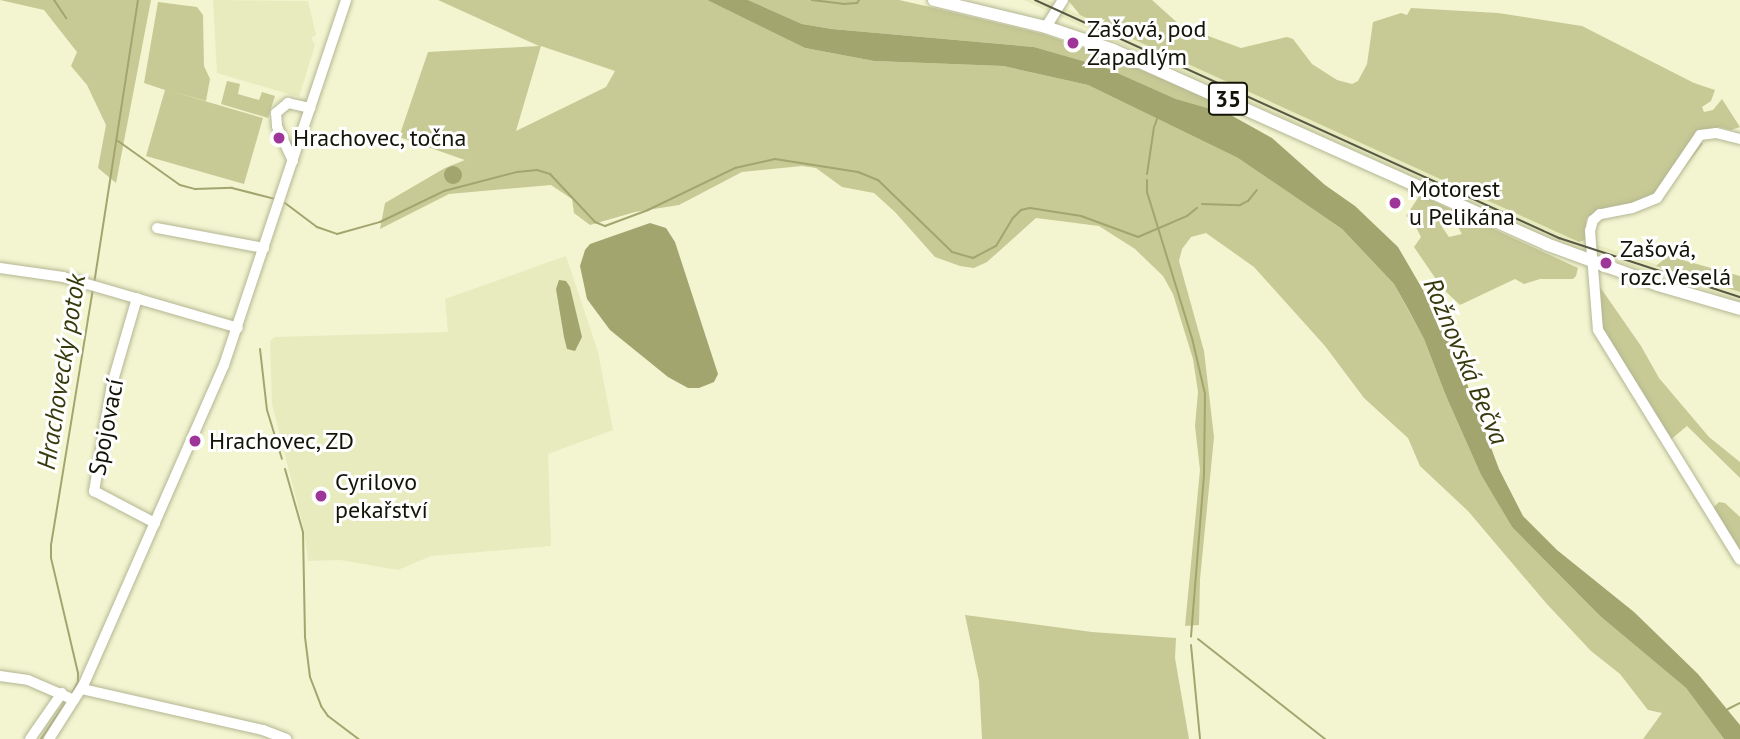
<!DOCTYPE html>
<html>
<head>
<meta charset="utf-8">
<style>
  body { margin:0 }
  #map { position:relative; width:1740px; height:739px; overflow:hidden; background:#f2f5d0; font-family:"PT Sans",sans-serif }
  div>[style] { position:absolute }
  .built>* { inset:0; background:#e7ebbe }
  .green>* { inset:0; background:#c7ca95 }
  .water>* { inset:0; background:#a2a56d }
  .round { border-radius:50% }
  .stream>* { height:2px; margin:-1px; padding:0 1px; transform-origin:1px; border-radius:1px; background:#a2a56d }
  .roads { filter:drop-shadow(0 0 2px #b4b693) drop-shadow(0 0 2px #b4b693) }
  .minor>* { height:10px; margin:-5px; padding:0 5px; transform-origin:5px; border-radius:5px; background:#fff }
  .major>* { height:12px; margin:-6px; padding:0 6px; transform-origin:6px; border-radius:6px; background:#fff }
  .rail>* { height:2px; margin:-1px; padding:0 1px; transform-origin:1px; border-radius:1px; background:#585945 }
  .dots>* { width:19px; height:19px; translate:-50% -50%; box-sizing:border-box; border:4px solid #fff; border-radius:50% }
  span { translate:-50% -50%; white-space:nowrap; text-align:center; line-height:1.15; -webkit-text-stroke:6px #fff; paint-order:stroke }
  .shield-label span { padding:2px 5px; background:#fff; border:2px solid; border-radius:5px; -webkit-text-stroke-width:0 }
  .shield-label { font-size:23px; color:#131307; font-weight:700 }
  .poi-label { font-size:24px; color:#131307 }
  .left { translate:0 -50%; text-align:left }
  .street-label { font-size:24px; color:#131307 }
  .water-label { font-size:26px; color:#393a0c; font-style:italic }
</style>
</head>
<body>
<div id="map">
  <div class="built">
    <i style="clip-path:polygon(213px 0,308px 1px,316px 35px,311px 38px,315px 45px,299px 97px,217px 73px)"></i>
    <i style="clip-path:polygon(1024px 0,1047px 0,1561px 233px,1740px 292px,1740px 302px,1557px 242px)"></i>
    <i style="clip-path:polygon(566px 256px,598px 352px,613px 430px,548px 454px,551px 546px,431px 556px,398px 570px,340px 560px,308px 561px,304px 530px,272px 404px,270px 341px,275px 337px,448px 332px,445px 299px)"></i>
  </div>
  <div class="green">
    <i style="clip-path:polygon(0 0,151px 0,116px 183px,98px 168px,106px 125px,87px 85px,71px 66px,77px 52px,44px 10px)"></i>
    <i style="clip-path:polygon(evenodd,438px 0,707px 0,805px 48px,874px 61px,1003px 66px,1088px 85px,1238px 158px,1342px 229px,1394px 284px,1424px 339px,1446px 396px,1481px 475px,1512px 527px,1600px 616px,1686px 688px,1724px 739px,1643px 739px,1662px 713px,1648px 710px,1620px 674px,1591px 651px,1546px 603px,1468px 511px,1420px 466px,1408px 438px,1364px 398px,1325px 346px,1254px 267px,1206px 233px,1191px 237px,1182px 249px,1179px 261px,1204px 351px,1214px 437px,1200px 579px,1199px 625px,1185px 626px,1200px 470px,1195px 426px,1198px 392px,1193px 359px,1173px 294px,1163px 276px,1135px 249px,1099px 226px,1036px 218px,987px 262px,974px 268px,960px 266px,935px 257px,895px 212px,874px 193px,842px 187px,816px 168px,802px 166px,742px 172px,679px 205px,635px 212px,590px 225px,574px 213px,572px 199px,551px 185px,449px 194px,380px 229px,385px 203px,445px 168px,465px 160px,399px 137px,428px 52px,539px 46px,438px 0,541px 46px,615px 71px,606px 87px,516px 131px,541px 46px)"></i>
    <i style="clip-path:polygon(748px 0,899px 0,930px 7px,1043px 34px,1116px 59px,1219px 104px,1229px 114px,1176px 99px,1104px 67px,1034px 47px,832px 29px,802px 24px)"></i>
    <i style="clip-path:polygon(1068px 0,1152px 0,1181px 26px,1241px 48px,1287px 37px,1293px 39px,1312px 64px,1337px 80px,1352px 84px,1358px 81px,1367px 64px,1373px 22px,1401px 13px,1407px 15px,1411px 8px,1498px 13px,1582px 26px,1694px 83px,1715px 90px,1711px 101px,1702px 107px,1704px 112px,1713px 110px,1722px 99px,1740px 127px,1731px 130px,1719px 127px,1695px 136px,1703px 144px,1681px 172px,1673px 165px,1654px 195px,1645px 201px,1643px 197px,1639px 205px,1589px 216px,1586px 220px,1585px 240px,1579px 242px,1080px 15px)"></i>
    <i style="clip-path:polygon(158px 2px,197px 7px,203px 15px,204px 66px,210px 79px,206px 101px,167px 90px,263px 118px,244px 184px,146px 156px,165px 90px,144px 83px)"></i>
    <i style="clip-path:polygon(227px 81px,240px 84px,238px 94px,259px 100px,262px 92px,275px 96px,268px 118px,221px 104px)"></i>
    <i style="clip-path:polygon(evenodd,1420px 195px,1578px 268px,1576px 276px,1573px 279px,1540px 279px,1524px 284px,1515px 279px,1460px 305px,1442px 288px,1414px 247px,1421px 237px,1413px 221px,1406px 216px,1420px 195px,1446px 224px,1458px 227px,1462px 234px,1449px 237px,1442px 227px,1446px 224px)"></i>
    <i style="clip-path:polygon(1668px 256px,1740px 276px,1740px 292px,1656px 266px)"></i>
    <i style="clip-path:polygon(1600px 287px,1641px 346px,1659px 378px,1709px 437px,1740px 462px,1740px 478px,1687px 426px,1669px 441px,1603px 332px)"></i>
    <i style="clip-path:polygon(1719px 502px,1725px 503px,1740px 517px,1740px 556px,1713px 508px)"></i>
    <i style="clip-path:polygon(965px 615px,1092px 632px,1176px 638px,1175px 658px,1189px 739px,982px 739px,979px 681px)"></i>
  </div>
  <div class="water">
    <i style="clip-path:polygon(707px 0,748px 0,802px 24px,832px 29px,1034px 47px,1104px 67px,1176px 99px,1229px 114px,1272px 138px,1325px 185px,1355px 206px,1398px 247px,1448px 333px,1499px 469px,1523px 516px,1557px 550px,1634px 612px,1698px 674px,1740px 725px,1740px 739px,1724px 739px,1686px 688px,1600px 616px,1512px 527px,1481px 475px,1446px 396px,1424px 339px,1408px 309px,1394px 284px,1342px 229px,1238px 158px,1088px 85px,1003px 66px,874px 61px,805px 48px)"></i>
    <i class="round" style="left:444px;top:166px;width:18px;height:18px"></i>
    <i style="clip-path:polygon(650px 223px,666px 228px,675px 242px,718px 374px,714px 382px,699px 388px,688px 388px,668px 377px,610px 330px,587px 299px,580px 266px,585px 250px,590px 244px)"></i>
    <i style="clip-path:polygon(559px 280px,566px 281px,570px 287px,582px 337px,575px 351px,567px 349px,564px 337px,556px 289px)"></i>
  </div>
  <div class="stream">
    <i style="left:54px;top:0;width:22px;rotate:56deg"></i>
    <i style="left:812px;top:0;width:31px;rotate:7deg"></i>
    <i style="left:843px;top:4px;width:14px;rotate:-4deg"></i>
    <i style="left:857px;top:3px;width:4px;rotate:-56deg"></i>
    <i style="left:1155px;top:125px;width:9px;rotate:-72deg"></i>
    <i style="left:118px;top:141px;width:76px;rotate:35.4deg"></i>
    <i style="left:180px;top:185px;width:16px;rotate:15deg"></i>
    <i style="left:195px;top:189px;width:37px;rotate:-2deg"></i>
    <i style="left:232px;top:188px;width:44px;rotate:14.3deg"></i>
    <i style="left:1147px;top:174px;width:48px;rotate:-81.5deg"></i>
    <i style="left:1147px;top:180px;width:12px;rotate:90deg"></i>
    <i style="left:1147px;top:192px;width:153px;rotate:72.9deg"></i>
    <i style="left:1192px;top:338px;width:57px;rotate:76.9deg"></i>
    <i style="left:1205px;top:394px;width:81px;rotate:90.7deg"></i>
    <i style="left:1204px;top:475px;width:162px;rotate:94.6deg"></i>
    <i style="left:285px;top:203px;width:40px;rotate:37deg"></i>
    <i style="left:317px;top:227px;width:21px;rotate:19deg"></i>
    <i style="left:337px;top:234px;width:45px;rotate:-15.6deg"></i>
    <i style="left:380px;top:222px;width:71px;rotate:-25.8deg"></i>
    <i style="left:444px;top:191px;width:75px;rotate:-14.6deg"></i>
    <i style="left:517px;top:172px;width:20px;rotate:-6deg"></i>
    <i style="left:537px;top:170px;width:14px;rotate:17deg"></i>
    <i style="left:550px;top:174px;width:66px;rotate:46.8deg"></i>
    <i style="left:595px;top:222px;width:11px;rotate:22deg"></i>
    <i style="left:605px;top:226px;width:46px;rotate:-20.4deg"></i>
    <i style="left:648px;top:210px;width:97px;rotate:-25.8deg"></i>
    <i style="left:735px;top:168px;width:41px;rotate:-12.7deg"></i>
    <i style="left:775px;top:159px;width:84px;rotate:8.9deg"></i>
    <i style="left:858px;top:172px;width:22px;rotate:22deg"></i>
    <i style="left:878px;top:180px;width:103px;rotate:44.2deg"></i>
    <i style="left:952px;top:252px;width:22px;rotate:16deg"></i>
    <i style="left:973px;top:258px;width:26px;rotate:-28deg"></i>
    <i style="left:996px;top:246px;width:31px;rotate:-59deg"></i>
    <i style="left:1012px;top:219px;width:13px;rotate:-45deg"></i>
    <i style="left:1021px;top:210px;width:9px;rotate:-13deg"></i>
    <i style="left:1030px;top:208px;width:52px;rotate:8.9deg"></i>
    <i style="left:1081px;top:216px;width:61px;rotate:20.2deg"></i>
    <i style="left:1138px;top:237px;width:53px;rotate:-23.2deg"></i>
    <i style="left:1187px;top:216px;width:13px;rotate:-39deg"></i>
    <i style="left:1202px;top:204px;width:38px;rotate:2deg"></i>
    <i style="left:1240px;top:205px;width:9px;rotate:-27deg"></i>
    <i style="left:1248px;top:201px;width:14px;rotate:-51deg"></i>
    <i style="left:94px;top:284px;width:287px;rotate:-81.2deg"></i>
    <i style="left:260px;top:349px;width:61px;rotate:83.5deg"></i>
    <i style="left:267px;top:410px;width:51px;rotate:73deg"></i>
    <i style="left:285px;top:469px;width:66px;rotate:74.1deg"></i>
    <i style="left:303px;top:532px;width:105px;rotate:88.9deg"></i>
    <i style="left:305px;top:637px;width:40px;rotate:82.9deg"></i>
    <i style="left:310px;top:677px;width:31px;rotate:69deg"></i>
    <i style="left:321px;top:706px;width:12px;rotate:55deg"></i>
    <i style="left:328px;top:716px;width:39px;rotate:37deg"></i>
    <i style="left:1198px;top:639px;width:162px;rotate:38.2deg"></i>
    <i style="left:1191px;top:645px;width:94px;rotate:84.5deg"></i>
    <i style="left:71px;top:695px;width:15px;rotate:-62deg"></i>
    <i style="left:78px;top:682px;width:9px;rotate:-90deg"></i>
    <i style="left:78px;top:673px;width:118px;rotate:-103.2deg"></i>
    <i style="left:51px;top:558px;width:13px;rotate:-90deg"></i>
    <i style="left:51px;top:545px;width:259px;rotate:-80.7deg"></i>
    <i style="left:1728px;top:709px;width:13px;rotate:-27deg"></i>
    <i style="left:41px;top:739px;width:45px;rotate:-56deg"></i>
  </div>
  <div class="roads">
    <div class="minor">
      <i style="left:1046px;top:27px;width:32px;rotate:-58deg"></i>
      <i style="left:1740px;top:139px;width:25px;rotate:-166deg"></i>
      <i style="left:1716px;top:133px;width:16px;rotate:173deg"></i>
      <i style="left:1700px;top:135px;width:76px;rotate:124.3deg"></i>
      <i style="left:1657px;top:198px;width:27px;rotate:158deg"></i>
      <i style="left:1632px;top:208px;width:33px;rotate:169deg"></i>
      <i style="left:1600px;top:214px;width:9px;rotate:139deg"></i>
      <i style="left:1593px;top:220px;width:11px;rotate:105deg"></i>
      <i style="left:1590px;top:231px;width:99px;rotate:85.4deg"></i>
      <i style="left:1598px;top:330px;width:270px;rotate:58.3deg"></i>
      <i style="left:293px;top:161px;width:38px;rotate:-115deg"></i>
      <i style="left:277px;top:126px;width:13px;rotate:-94deg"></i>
      <i style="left:276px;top:113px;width:16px;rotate:-40deg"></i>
      <i style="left:288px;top:103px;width:23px;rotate:13deg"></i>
      <i style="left:157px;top:228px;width:109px;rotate:10.6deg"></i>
      <i style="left:0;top:268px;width:64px;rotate:8.1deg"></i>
      <i style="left:63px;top:277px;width:182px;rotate:16.2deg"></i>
      <i style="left:137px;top:298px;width:90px;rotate:106.2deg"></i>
      <i style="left:112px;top:384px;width:109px;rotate:99.5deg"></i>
      <i style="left:94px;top:491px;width:69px;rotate:27.7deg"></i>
      <i style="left:0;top:676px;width:28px;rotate:8deg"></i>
      <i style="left:28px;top:680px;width:50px;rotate:23.5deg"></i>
      <i style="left:82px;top:689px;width:186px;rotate:12.8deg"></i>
      <i style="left:263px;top:730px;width:25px;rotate:21deg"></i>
      <i style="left:30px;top:739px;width:56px;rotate:-55.2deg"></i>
      <i style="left:49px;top:739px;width:65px;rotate:-57.5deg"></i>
      <i style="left:84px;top:684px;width:348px;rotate:-66.3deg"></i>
      <i style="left:224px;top:365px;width:385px;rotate:-71.5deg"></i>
    </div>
    <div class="major">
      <i style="left:934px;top:0;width:115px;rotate:13.6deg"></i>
      <i style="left:1046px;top:27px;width:71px;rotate:18.9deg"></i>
      <i style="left:1113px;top:50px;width:474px;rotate:24.1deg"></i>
      <i style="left:1546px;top:244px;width:119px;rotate:20.1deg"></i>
      <i style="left:1658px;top:285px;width:85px;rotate:16.3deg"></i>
    </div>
  </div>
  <div class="rail">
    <i style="left:1035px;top:0;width:576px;rotate:24.43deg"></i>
    <i style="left:1559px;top:238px;width:190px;rotate:18.1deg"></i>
  </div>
  <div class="dots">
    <i style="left:1073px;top:43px;background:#9e3598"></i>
    <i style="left:279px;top:138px;background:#9e3598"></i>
    <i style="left:1395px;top:203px;background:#9e3598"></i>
    <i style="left:1606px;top:263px;background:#9e3598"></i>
    <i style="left:195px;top:441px;background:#9e3598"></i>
    <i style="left:321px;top:496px;background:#9e3598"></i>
  </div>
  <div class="shield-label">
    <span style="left:1228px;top:99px">35</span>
  </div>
  <div class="poi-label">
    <span class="left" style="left:1087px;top:43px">Zašová, pod<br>Zapadlým</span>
    <span class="left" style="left:293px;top:138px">Hrachovec, točna</span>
    <span class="left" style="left:1409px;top:203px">Motorest<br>u Pelikána</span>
    <span class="left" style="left:1620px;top:263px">Zašová,<br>rozc.Veselá</span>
    <span class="left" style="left:209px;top:441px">Hrachovec, ZD</span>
    <span class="left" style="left:335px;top:496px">Cyrilovo<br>pekařství</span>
  </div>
  <div class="street-label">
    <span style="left:106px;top:427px;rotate:-79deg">Spojovací</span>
  </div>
  <div class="water-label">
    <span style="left:1466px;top:361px;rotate:67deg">Rožnovská Bečva</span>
    <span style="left:61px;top:372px;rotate:-81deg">Hrachovecký potok</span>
  </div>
</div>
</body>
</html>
